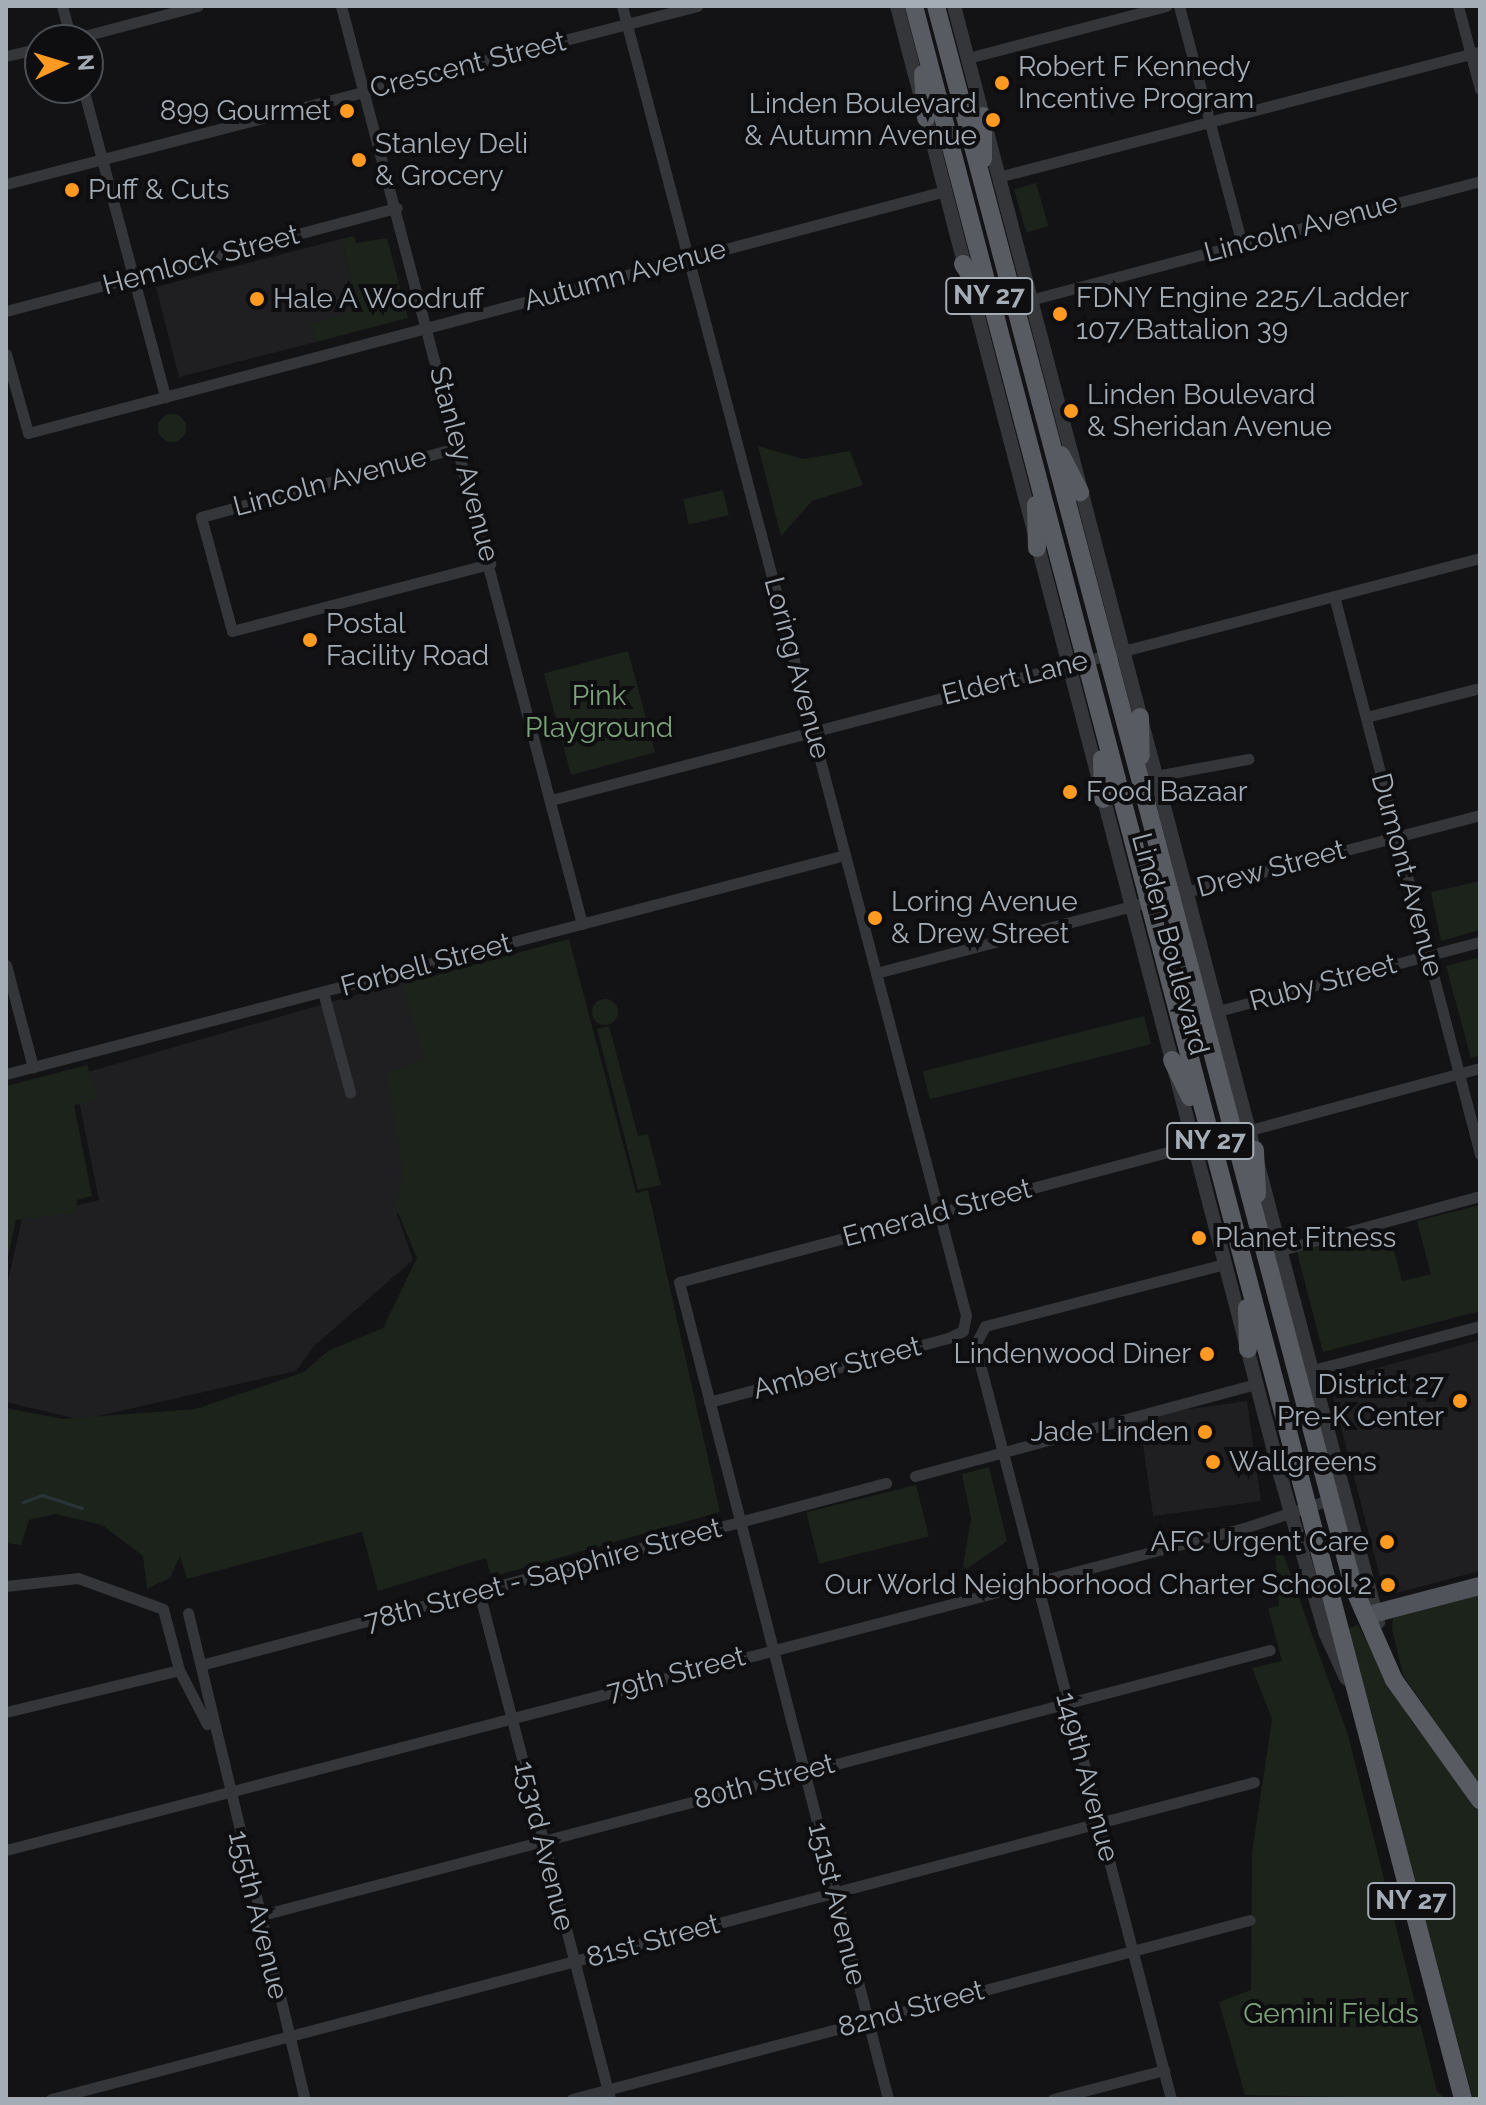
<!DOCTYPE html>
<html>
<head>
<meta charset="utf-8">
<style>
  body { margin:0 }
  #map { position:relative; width:1486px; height:2105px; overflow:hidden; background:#131315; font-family:Raleway,sans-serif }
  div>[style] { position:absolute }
  .built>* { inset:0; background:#1f1f22; transform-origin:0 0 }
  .green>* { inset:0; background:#1b231b; transform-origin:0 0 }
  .round { border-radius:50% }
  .stream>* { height:3px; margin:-1.5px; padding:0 1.5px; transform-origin:1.5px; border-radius:1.5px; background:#293439 }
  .minor>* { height:11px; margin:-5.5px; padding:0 5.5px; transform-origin:5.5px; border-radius:5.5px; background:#34363a }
  .tertiary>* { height:14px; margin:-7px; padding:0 7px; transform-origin:7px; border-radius:7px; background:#34363a }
  .primary>* { height:18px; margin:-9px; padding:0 9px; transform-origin:9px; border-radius:9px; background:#505359 }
  .trunk>* { height:18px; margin:-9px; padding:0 9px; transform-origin:9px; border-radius:9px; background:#585c62 }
  .dots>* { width:22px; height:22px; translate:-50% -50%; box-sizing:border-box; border:4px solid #0e0e10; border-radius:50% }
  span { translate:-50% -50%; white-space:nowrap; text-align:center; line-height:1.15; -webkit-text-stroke:8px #0e0e10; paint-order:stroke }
  .shield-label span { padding:2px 6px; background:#0e0e10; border:2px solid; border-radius:6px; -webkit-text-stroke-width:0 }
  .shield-label { font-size:26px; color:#a4acb6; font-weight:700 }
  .street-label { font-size:28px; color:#a4acb6 }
  .poi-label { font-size:28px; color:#a4acb6 }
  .left { translate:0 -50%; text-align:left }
  .right { translate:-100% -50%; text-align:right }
  .park-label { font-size:28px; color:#7ca379 }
  .frame { position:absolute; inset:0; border:8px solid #a4acb6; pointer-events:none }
  .north { position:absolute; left:24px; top:24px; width:80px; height:80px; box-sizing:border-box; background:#0e0e10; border:2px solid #4a4d52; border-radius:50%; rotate:86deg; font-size:22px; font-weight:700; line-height:32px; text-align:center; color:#a4acb6 }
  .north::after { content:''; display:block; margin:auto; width:28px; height:36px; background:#fe9922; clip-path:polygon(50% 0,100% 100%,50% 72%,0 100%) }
</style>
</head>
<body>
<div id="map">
  <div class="built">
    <i style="clip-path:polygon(341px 239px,359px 311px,312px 323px,316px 342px,179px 377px,156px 287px)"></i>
    <i style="clip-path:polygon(411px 979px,467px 1195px,397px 1214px,413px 1260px,313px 1347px,296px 1371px,81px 1420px,6px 1402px,6px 1290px,22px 1219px,99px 1200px,74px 1076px)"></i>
    <i style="clip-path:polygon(1480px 1340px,1480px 1571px,1385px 1596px,1329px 1381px)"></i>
    <i style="left:1247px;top:1401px;width:101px;height:109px;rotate:82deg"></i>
  </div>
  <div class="green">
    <i style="left:1036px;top:183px;width:45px;height:23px;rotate:74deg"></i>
    <i style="clip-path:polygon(354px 236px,356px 243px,387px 238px,408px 318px,316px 342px,311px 323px,359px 310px,341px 239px)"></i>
    <i class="round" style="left:158px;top:414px;width:28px;height:28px"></i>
    <i style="clip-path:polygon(758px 446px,803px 459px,850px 451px,863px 485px,812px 501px,781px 536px)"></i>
    <i style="left:723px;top:490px;width:26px;height:41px;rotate:77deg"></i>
    <i style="left:628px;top:651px;width:105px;height:87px;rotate:75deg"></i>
    <i style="clip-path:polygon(1480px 881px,1480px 930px,1441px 941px,1431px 892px)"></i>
    <i style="clip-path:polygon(569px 939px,636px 1193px,648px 1190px,720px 1512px,491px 1577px,486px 1558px,378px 1591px,362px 1532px,187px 1579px,180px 1556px,170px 1578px,147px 1589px,143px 1556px,102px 1525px,55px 1514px,29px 1520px,21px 1545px,6px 1543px,6px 1408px,63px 1419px,196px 1409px,304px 1372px,328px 1351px,383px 1328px,417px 1258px,396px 1208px,403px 1172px,387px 1073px,425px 1059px,402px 984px)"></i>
    <i style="clip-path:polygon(1480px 957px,1480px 1056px,1471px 1058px,1446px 966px)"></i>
    <i class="round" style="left:592px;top:999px;width:26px;height:26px"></i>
    <i style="left:1144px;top:1016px;width:29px;height:228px;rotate:76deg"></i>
    <i style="clip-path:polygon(609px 1026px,638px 1136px,648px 1134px,661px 1185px,638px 1190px,597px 1029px)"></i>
    <i style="clip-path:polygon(87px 1065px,98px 1100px,74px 1105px,92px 1196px,77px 1200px,75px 1213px,16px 1220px,6px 1266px,6px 1086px)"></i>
    <i style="clip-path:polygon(1480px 1205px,1480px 1311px,1323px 1352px,1297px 1252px,1388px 1228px,1402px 1281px,1431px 1274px,1417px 1221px)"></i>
    <i style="clip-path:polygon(989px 1467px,1007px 1541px,962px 1572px,971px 1518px,962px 1474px)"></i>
    <i style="left:916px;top:1485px;width:53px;height:113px;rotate:76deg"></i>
    <i style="clip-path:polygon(1275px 1549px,1284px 1556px,1348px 1735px,1437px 2091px,1445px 2099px,1245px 2095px,1219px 2002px,1251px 1990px,1252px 1853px,1272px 1719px,1252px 1668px,1282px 1661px,1268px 1608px,1279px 1606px)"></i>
    <i style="clip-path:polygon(1480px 1595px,1480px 1788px,1403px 1675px,1392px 1628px,1393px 1618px)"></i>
    <i style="clip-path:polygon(1358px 1625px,1410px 1719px,1480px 1811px,1480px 2099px,1473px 2099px,1347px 1629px)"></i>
  </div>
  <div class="stream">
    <i style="left:23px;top:1502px;width:20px;rotate:-20deg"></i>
    <i style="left:42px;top:1495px;width:42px;rotate:18deg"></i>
  </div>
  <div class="minor">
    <i style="left:62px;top:6px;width:35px;rotate:75deg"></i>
    <i style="left:341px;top:6px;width:949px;rotate:75.29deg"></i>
    <i style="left:622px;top:6px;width:1353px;rotate:75.28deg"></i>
    <i style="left:966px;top:1315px;width:16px;rotate:101deg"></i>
    <i style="left:963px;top:1331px;width:17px;rotate:155deg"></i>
    <i style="left:948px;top:1338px;width:247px;rotate:165deg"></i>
    <i style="left:1179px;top:6px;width:246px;rotate:75.2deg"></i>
    <i style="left:1458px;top:6px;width:86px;rotate:75.2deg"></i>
    <i style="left:69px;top:40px;width:133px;rotate:-14.8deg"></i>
    <i style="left:6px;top:56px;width:35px;rotate:-13deg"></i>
    <i style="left:968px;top:58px;width:205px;rotate:-14.7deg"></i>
    <i style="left:83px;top:88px;width:320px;rotate:75.1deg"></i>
    <i style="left:998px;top:177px;width:498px;rotate:-14.6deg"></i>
    <i style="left:6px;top:184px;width:714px;rotate:-14.45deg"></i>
    <i style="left:1030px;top:300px;width:465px;rotate:-14.8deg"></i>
    <i style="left:6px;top:311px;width:404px;rotate:-14.8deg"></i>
    <i style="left:6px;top:354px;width:82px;rotate:74.4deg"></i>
    <i style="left:28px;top:433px;width:948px;rotate:-14.78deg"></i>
    <i style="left:460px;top:447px;width:268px;rotate:164.9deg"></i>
    <i style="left:201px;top:517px;width:118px;rotate:74.8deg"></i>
    <i style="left:232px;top:631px;width:267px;rotate:-14.6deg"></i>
    <i style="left:1334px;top:596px;width:577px;rotate:75.34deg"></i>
    <i style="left:1366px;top:717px;width:118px;rotate:-14.3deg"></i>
    <i style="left:1155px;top:776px;width:95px;rotate:-10.4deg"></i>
    <i style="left:551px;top:800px;width:960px;rotate:-14.6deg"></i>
    <i style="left:6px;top:965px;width:106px;rotate:75.2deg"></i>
    <i style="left:876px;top:973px;width:624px;rotate:-14.66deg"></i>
    <i style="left:323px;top:992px;width:104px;rotate:74.9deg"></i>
    <i style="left:1218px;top:1011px;width:271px;rotate:-14.8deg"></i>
    <i style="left:6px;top:1074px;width:867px;rotate:-14.63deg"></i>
    <i style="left:1250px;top:1130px;width:238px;rotate:-15.1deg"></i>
    <i style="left:1281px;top:1250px;width:206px;rotate:-15.2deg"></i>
    <i style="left:1313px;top:1370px;width:173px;rotate:-14.8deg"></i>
    <i style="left:915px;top:1476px;width:354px;rotate:-15.1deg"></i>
    <i style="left:6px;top:1586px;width:72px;rotate:-6.3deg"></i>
    <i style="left:78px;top:1578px;width:90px;rotate:20deg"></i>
    <i style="left:163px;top:1609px;width:63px;rotate:75.3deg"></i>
    <i style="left:179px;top:1670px;width:61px;rotate:62.6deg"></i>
    <i style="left:479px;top:1592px;width:524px;rotate:75.51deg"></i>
    <i style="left:188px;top:1613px;width:500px;rotate:76.5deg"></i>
    <i style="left:201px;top:1665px;width:709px;rotate:-14.88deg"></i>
    <i style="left:6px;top:1712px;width:178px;rotate:-13.6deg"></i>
    <i style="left:6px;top:1850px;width:1279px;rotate:-14.58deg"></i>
    <i style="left:1244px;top:1528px;width:96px;rotate:-18.2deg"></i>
    <i style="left:258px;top:1916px;width:1046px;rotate:-14.73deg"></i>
    <i style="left:51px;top:2099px;width:1244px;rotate:-14.76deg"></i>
    <i style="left:572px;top:2099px;width:701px;rotate:-14.79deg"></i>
    <i style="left:888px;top:2099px;width:843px;rotate:-104.35deg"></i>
    <i style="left:679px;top:1282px;width:533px;rotate:-14.9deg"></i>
    <i style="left:1053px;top:2099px;width:115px;rotate:-14.6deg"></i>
    <i style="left:1171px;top:2099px;width:779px;rotate:-104.57deg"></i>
    <i style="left:975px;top:1345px;width:21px;rotate:-62deg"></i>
    <i style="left:985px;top:1326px;width:248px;rotate:-14.5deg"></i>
  </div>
  <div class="tertiary">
    <i style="left:897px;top:6px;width:1510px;rotate:75.38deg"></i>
    <i style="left:1278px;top:1467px;width:172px;rotate:74.1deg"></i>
    <i style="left:1325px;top:1632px;width:51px;rotate:65.5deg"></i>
    <i style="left:954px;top:6px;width:1671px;rotate:75.3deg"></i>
  </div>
  <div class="primary">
    <i style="left:1376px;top:1613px;width:107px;rotate:-14.6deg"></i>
  </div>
  <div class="trunk">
    <i style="left:914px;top:6px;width:2164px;rotate:75.3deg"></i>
    <i style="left:936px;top:6px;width:1637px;rotate:75.21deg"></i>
    <i style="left:1354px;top:1589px;width:99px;rotate:66.3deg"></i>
    <i style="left:1394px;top:1680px;width:148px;rotate:54.4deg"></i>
    <i style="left:923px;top:74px;width:44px;rotate:86.1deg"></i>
    <i style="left:983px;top:116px;width:43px;rotate:90deg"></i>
    <i style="left:963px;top:264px;width:37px;rotate:57deg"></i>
    <i style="left:1061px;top:455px;width:42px;rotate:62.8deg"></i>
    <i style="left:1036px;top:505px;width:43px;rotate:88.7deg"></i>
    <i style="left:1140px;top:717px;width:39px;rotate:89deg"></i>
    <i style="left:1102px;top:759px;width:40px;rotate:88.6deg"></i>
    <i style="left:1172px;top:1060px;width:41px;rotate:64.1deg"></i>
    <i style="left:1255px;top:1150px;width:44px;rotate:87.4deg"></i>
    <i style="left:1247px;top:1308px;width:41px;rotate:88.6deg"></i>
  </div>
  <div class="dots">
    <i style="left:1002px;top:83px;background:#fe9922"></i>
    <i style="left:347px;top:111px;background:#fe9922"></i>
    <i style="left:993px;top:120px;background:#fe9922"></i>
    <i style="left:359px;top:160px;background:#fe9922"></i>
    <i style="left:72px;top:190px;background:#fe9922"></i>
    <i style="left:257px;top:299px;background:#fe9922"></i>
    <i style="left:1060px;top:314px;background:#fe9922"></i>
    <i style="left:1071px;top:411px;background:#fe9922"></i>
    <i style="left:310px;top:640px;background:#fe9922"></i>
    <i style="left:1070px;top:792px;background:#fe9922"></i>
    <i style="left:875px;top:918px;background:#fe9922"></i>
    <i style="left:1199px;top:1238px;background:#fe9922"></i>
    <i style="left:1207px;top:1354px;background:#fe9922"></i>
    <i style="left:1460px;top:1401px;background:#fe9922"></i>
    <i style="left:1205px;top:1432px;background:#fe9922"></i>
    <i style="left:1213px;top:1462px;background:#fe9922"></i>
    <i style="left:1387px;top:1542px;background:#fe9922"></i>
    <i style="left:1388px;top:1585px;background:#fe9922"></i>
  </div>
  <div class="shield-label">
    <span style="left:989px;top:296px">NY 27</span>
    <span style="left:1210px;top:1141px">NY 27</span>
    <span style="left:1411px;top:1901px">NY 27</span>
  </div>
  <div class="street-label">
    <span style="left:468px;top:65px;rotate:-14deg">Crescent Street</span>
    <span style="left:1301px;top:228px;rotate:-15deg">Lincoln Avenue</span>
    <span style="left:201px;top:260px;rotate:-15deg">Hemlock Street</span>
    <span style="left:625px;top:275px;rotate:-15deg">Autumn Avenue</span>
    <span style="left:464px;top:464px;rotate:75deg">Stanley Avenue</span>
    <span style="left:330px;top:482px;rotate:-15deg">Lincoln Avenue</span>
    <span style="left:797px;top:668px;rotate:75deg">Loring Avenue</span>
    <span style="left:1015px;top:678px;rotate:-14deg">Eldert Lane</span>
    <span style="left:1271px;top:869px;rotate:-15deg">Drew Street</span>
    <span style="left:1407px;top:875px;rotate:75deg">Dumont Avenue</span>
    <span style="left:1170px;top:944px;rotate:75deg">Linden Boulevard</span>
    <span style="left:426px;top:965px;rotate:-15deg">Forbell Street</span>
    <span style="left:1323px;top:983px;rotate:-15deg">Ruby Street</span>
    <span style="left:937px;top:1213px;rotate:-15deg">Emerald Street</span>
    <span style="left:837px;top:1368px;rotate:-15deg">Amber Street</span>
    <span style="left:543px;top:1575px;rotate:-15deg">78th Street - Sapphire Street</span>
    <span style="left:676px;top:1674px;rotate:-15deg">79th Street</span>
    <span style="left:1087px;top:1777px;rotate:75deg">149th Avenue</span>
    <span style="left:764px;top:1782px;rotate:-15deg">80th Street</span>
    <span style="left:544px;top:1846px;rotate:76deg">153rd Avenue</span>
    <span style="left:837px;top:1904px;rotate:76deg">151st Avenue</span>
    <span style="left:258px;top:1915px;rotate:76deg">155th Avenue</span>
    <span style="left:653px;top:1941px;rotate:-15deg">81st Street</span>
    <span style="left:911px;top:2009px;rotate:-15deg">82nd Street</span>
  </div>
  <div class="poi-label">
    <span class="left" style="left:1018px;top:83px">Robert F Kennedy<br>Incentive Program</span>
    <span class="right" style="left:977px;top:120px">Linden Boulevard<br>&amp; Autumn Avenue</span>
    <span class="right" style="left:331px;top:111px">899 Gourmet</span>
    <span class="left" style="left:375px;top:160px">Stanley Deli<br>&amp; Grocery</span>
    <span class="left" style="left:88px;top:190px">Puff &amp; Cuts</span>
    <span class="left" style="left:1076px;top:314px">FDNY Engine 225/Ladder<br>107/Battalion 39</span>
    <span class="left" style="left:273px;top:299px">Hale A Woodruff</span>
    <span class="left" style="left:1087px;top:411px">Linden Boulevard<br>&amp; Sheridan Avenue</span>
    <span class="left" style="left:326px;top:640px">Postal<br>Facility Road</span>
    <span class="left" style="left:1086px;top:792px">Food Bazaar</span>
    <span class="left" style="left:891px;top:918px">Loring Avenue<br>&amp; Drew Street</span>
    <span class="left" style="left:1215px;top:1238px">Planet Fitness</span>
    <span class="right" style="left:1191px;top:1354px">Lindenwood Diner</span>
    <span class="right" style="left:1444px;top:1401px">District 27<br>Pre-K Center</span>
    <span class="right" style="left:1189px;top:1432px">Jade Linden</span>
    <span class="left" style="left:1229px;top:1462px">Wallgreens</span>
    <span class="right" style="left:1369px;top:1542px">AFC Urgent Care</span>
    <span class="right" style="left:1372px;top:1585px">Our World Neighborhood Charter School 2</span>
  </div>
  <div class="park-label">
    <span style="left:599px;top:712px">Pink<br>Playground</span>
    <span style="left:1331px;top:2014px">Gemini Fields</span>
  </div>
  <div class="frame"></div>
  <div class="north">N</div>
</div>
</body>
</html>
